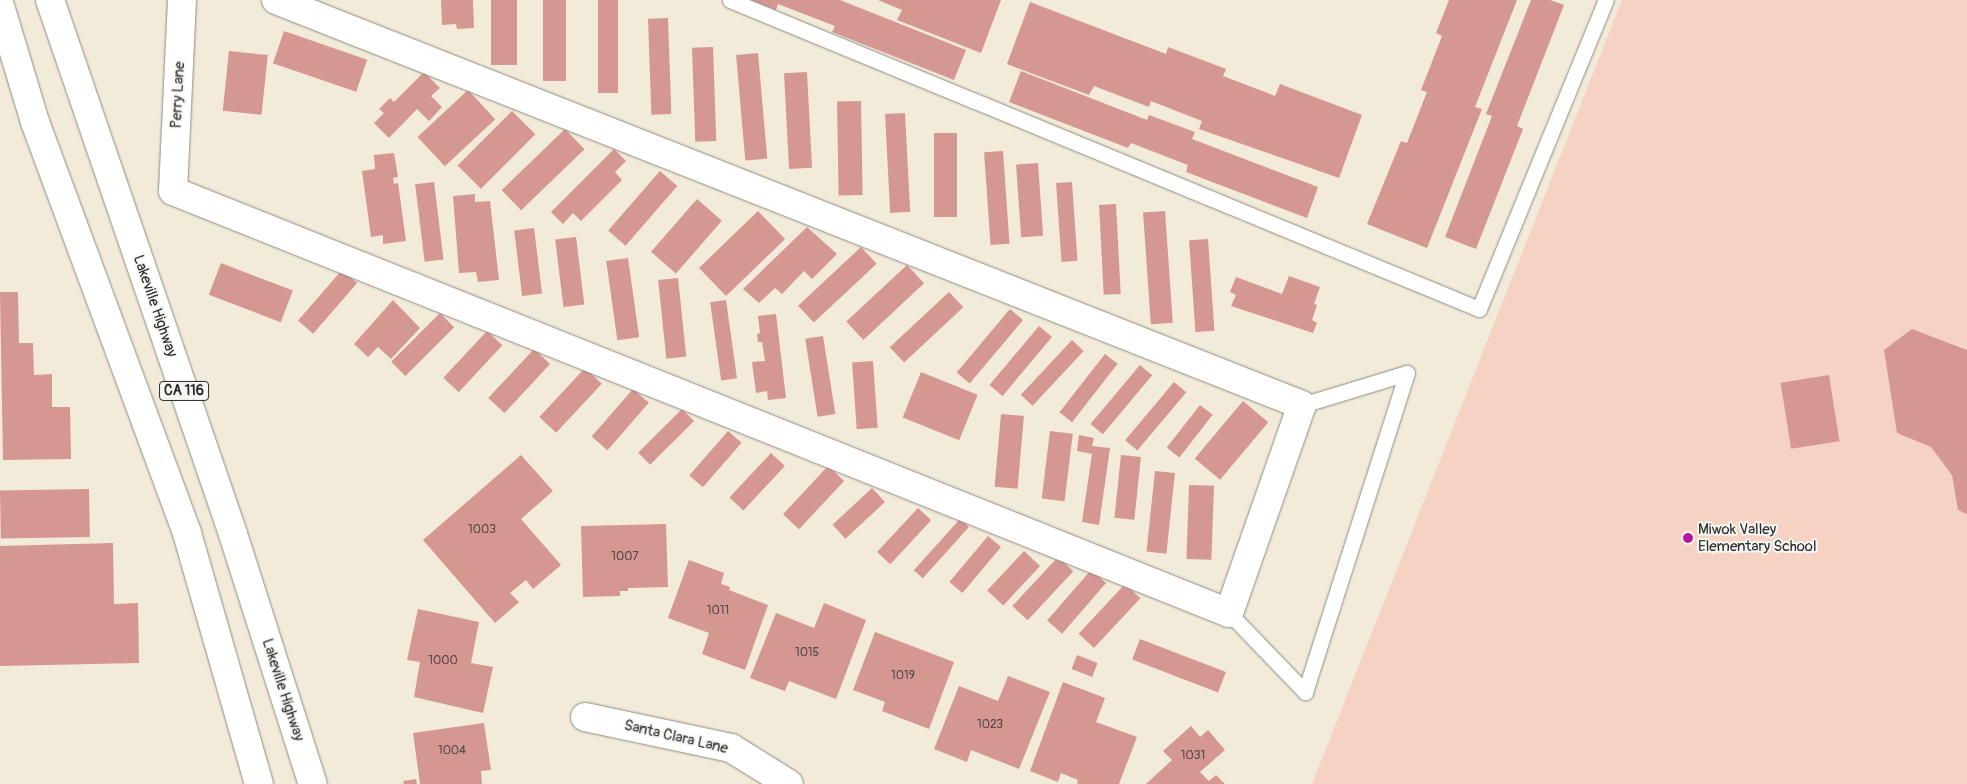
<!DOCTYPE html>
<html>
<head>
<meta charset="utf-8">
<style>
  body { margin:0 }
  #map { position:relative; width:1967px; height:784px; overflow:hidden; background:#f2ebd9; font-family:Pangolin,sans-serif }
  div>[style] { position:absolute }
  .built>* { inset:0; background:#f5d2c2 }
  .building>* { inset:0; background:#d59792; transform-origin:0 0 }
  .roads { filter:drop-shadow(0 0 1px #8e8b82) drop-shadow(0 0 1px #8e8b82) }
  .service>* { height:15px; margin:-7.5px; padding:0 7.5px; transform-origin:7.5px; border-radius:7.5px; background:#fff }
  .minor>* { height:28px; margin:-14px; padding:0 14px; transform-origin:14px; border-radius:14px; background:#fff }
  .primary>* { height:28px; margin:-14px; padding:0 14px; transform-origin:14px; border-radius:14px; background:#fff }
  .dots>* { width:14px; height:14px; translate:-50% -50%; box-sizing:border-box; border:2px solid #f6f6f2; border-radius:50% }
  span { translate:-50% -50%; white-space:nowrap; text-align:center; line-height:1.15; -webkit-text-stroke:4px #f6f6f2; paint-order:stroke }
  .number-label { font-size:12px; color:#564645 }
  .number-label span { -webkit-text-stroke-width:0 }
  .shield-label span { padding:1px 4px; background:#f6f6f2; border:1px solid; border-radius:4px; -webkit-text-stroke-width:0 }
  .shield-label { font-size:14px; color:#2b2b2b; font-weight:700 }
  .street-label { font-size:15px; color:#2b2b2b }
  .poi-label { font-size:15px; color:#2b2b2b }
  .left { translate:0 -50%; text-align:left }
</style>
</head>
<body>
<div id="map">
  <div class="built">
    <i style="clip-path:polygon(1622px 0,1967px 0,1967px 784px,1312px 784px)"></i>
  </div>
  <div class="building">
    <i style="clip-path:polygon(441px 0,473px 0,474px 28px,457px 29px,456px 24px,442px 25px)"></i>
    <i style="left:491px;top:0;width:26px;height:65px"></i>
    <i style="left:543px;top:0;width:23px;height:81px"></i>
    <i style="left:598px;top:0;width:20px;height:93px"></i>
    <i style="clip-path:polygon(751px 0,840px 0,966px 50px,954px 80px,832px 32px,835px 26px,778px 4px,776px 10px)"></i>
    <i style="clip-path:polygon(878px 0,1001px 0,981px 53px,897px 20px,902px 10px)"></i>
    <i style="clip-path:polygon(1449px 0,1517px 0,1475px 107px,1482px 109px,1427px 248px,1367px 224px,1401px 141px,1407px 143px,1427px 92px,1421px 90px,1442px 36px,1436px 33px)"></i>
    <i style="clip-path:polygon(1531px 0,1550px 0,1564px 5px,1517px 126px,1523px 129px,1476px 249px,1445px 237px,1492px 116px,1486px 114px)"></i>
    <i style="clip-path:polygon(1030px 2px,1166px 54px,1168px 47px,1226px 69px,1223px 76px,1275px 96px,1280px 84px,1362px 115px,1339px 178px,1199px 129px,1202px 121px,1151px 101px,1149px 107px,1094px 86px,1089px 95px,1007px 64px)"></i>
    <i style="left:668px;top:18px;width:96px;height:20px;rotate:88deg"></i>
    <i style="left:284px;top:31px;width:88px;height:34px;rotate:19deg"></i>
    <i style="left:713px;top:47px;width:94px;height:21px;rotate:88deg"></i>
    <i style="left:229px;top:51px;width:39px;height:60px;rotate:6deg"></i>
    <i style="left:758px;top:53px;width:106px;height:22px;rotate:85deg"></i>
    <i style="clip-path:polygon(1021px 71px,1147px 120px,1149px 115px,1195px 132px,1192px 139px,1318px 187px,1307px 218px,1186px 172px,1188px 165px,1131px 143px,1128px 148px,1009px 102px)"></i>
    <i style="clip-path:polygon(424px 72px,440px 88px,431px 96px,442px 107px,429px 121px,417px 109px,389px 138px,374px 123px,384px 113px,379px 109px,390px 98px,394px 102px)"></i>
    <i style="left:807px;top:72px;width:96px;height:23px;rotate:87deg"></i>
    <i style="left:468px;top:90px;width:40px;height:69px;rotate:47deg"></i>
    <i style="left:861px;top:101px;width:94px;height:24px;rotate:89deg"></i>
    <i style="left:512px;top:111px;width:33px;height:77px;rotate:45deg"></i>
    <i style="left:905px;top:113px;width:99px;height:20px;rotate:87deg"></i>
    <i style="left:565px;top:129px;width:28px;height:88px;rotate:46deg"></i>
    <i style="left:934px;top:133px;width:23px;height:84px"></i>
    <i style="clip-path:polygon(614px 149px,626px 161px,615px 172px,622px 180px,581px 221px,573px 213px,563px 224px,551px 212px)"></i>
    <i style="left:1003px;top:151px;width:93px;height:19px;rotate:86deg"></i>
    <i style="clip-path:polygon(394px 153px,398px 177px,393px 178px,394px 184px,398px 183px,406px 241px,383px 244px,383px 235px,371px 237px,362px 171px,375px 169px,374px 155px)"></i>
    <i style="left:1038px;top:163px;width:73px;height:22px;rotate:86deg"></i>
    <i style="left:660px;top:171px;width:23px;height:79px;rotate:41deg"></i>
    <i style="left:434px;top:182px;width:78px;height:19px;rotate:83deg"></i>
    <i style="left:1072px;top:182px;width:79px;height:16px;rotate:86deg"></i>
    <i style="clip-path:polygon(475px 194px,475px 202px,490px 201px,499px 280px,478px 282px,476px 272px,459px 273px,453px 196px)"></i>
    <i style="left:697px;top:199px;width:33px;height:70px;rotate:41deg"></i>
    <i style="left:1116px;top:204px;width:90px;height:17px;rotate:87deg"></i>
    <i style="left:758px;top:211px;width:39px;height:82px;rotate:46deg"></i>
    <i style="left:1165px;top:211px;width:112px;height:22px;rotate:86deg"></i>
    <i style="clip-path:polygon(807px 227px,837px 254px,812px 279px,804px 271px,782px 294px,775px 288px,759px 303px,743px 289px)"></i>
    <i style="left:534px;top:228px;width:66px;height:20px;rotate:83deg"></i>
    <i style="left:576px;top:237px;width:68px;height:21px;rotate:83deg"></i>
    <i style="left:1208px;top:239px;width:92px;height:19px;rotate:86deg"></i>
    <i style="left:861px;top:247px;width:23px;height:86px;rotate:47deg"></i>
    <i style="left:628px;top:258px;width:80px;height:22px;rotate:82deg"></i>
    <i style="left:221px;top:263px;width:77px;height:34px;rotate:21deg"></i>
    <i style="left:907px;top:265px;width:25px;height:83px;rotate:47deg"></i>
    <i style="left:342px;top:270px;width:20px;height:67px;rotate:41deg"></i>
    <i style="clip-path:polygon(1289px 276px,1320px 287px,1314px 304px,1317px 305px,1312px 320px,1317px 323px,1313px 333px,1231px 306px,1236px 295px,1230px 292px,1236px 277px,1282px 294px)"></i>
    <i style="left:678px;top:278px;width:79px;height:20px;rotate:84deg"></i>
    <i style="clip-path:polygon(0 292px,18px 292px,19px 343px,33px 343px,34px 375px,52px 374px,52px 407px,70px 407px,71px 459px,3px 460px)"></i>
    <i style="left:949px;top:292px;width:21px;height:81px;rotate:47deg"></i>
    <i style="clip-path:polygon(393px 300px,420px 328px,391px 359px,378px 347px,368px 357px,354px 344px)"></i>
    <i style="left:726px;top:300px;width:79px;height:16px;rotate:82deg"></i>
    <i style="left:1010px;top:309px;width:17px;height:83px;rotate:40deg"></i>
    <i style="left:440px;top:313px;width:20px;height:69px;rotate:45deg"></i>
    <i style="clip-path:polygon(776px 314px,786px 398px,768px 400px,767px 391px,756px 393px,752px 362px,765px 361px,762px 342px,758px 342px,757px 334px,760px 333px,758px 316px)"></i>
    <i style="left:1039px;top:326px;width:17px;height:77px;rotate:40deg"></i>
    <i style="clip-path:polygon(1912px 329px,1967px 350px,1967px 514px,1958px 510px,1952px 475px,1931px 447px,1897px 433px,1884px 350px)"></i>
    <i style="left:487px;top:331px;width:21px;height:64px;rotate:43deg"></i>
    <i style="left:823px;top:336px;width:79px;height:18px;rotate:81deg"></i>
    <i style="left:1072px;top:340px;width:16px;height:75px;rotate:43deg"></i>
    <i style="left:534px;top:349px;width:22px;height:67px;rotate:43deg"></i>
    <i style="left:1105px;top:354px;width:16px;height:74px;rotate:38deg"></i>
    <i style="left:873px;top:361px;width:67px;height:21px;rotate:86deg"></i>
    <i style="left:1140px;top:365px;width:16px;height:77px;rotate:40deg"></i>
    <i style="left:585px;top:368px;width:23px;height:67px;rotate:43deg"></i>
    <i style="left:921px;top:372px;width:61px;height:49px;rotate:22deg"></i>
    <i style="left:1829px;top:375px;width:67px;height:49px;rotate:81deg"></i>
    <i style="left:1174px;top:382px;width:16px;height:76px;rotate:40deg"></i>
    <i style="left:633px;top:389px;width:21px;height:63px;rotate:41deg"></i>
    <i style="left:1243px;top:401px;width:33px;height:75px;rotate:40deg"></i>
    <i style="left:1200px;top:405px;width:16px;height:54px;rotate:38deg"></i>
    <i style="left:682px;top:409px;width:17px;height:62px;rotate:45deg"></i>
    <i style="left:1001px;top:414px;width:23px;height:73px;rotate:5deg"></i>
    <i style="left:728px;top:431px;width:18px;height:59px;rotate:41deg"></i>
    <i style="left:1050px;top:431px;width:23px;height:68px;rotate:7deg"></i>
    <i style="clip-path:polygon(1079px 435px,1094px 438px,1092px 446px,1110px 448px,1099px 525px,1082px 522px,1092px 454px,1077px 451px)"></i>
    <i style="left:771px;top:453px;width:19px;height:61px;rotate:43deg"></i>
    <i style="clip-path:polygon(521px 455px,553px 491px,521px 519px,561px 565px,533px 589px,526px 580px,510px 593px,519px 602px,495px 623px,423px 540px)"></i>
    <i style="left:1121px;top:455px;width:20px;height:63px;rotate:6deg"></i>
    <i style="left:828px;top:466px;width:22px;height:66px;rotate:43deg"></i>
    <i style="left:1155px;top:471px;width:20px;height:81px;rotate:6deg"></i>
    <i style="left:1189px;top:485px;width:25px;height:74px;rotate:2deg"></i>
    <i style="left:872px;top:488px;width:19px;height:54px;rotate:47deg"></i>
    <i style="left:89px;top:489px;width:48px;height:89px;rotate:89deg"></i>
    <i style="left:918px;top:508px;width:18px;height:60px;rotate:43deg"></i>
    <i style="left:960px;top:519px;width:12px;height:69px;rotate:42deg"></i>
    <i style="clip-path:polygon(666px 524px,668px 587px,628px 588px,628px 591px,620px 591px,620px 596px,583px 597px,581px 526px)"></i>
    <i style="left:988px;top:536px;width:17px;height:60px;rotate:40deg"></i>
    <i style="clip-path:polygon(113px 543px,114px 604px,138px 603px,139px 663px,0 666px,0 546px)"></i>
    <i style="left:1024px;top:551px;width:22px;height:54px;rotate:43deg"></i>
    <i style="left:1058px;top:557px;width:21px;height:67px;rotate:43deg"></i>
    <i style="clip-path:polygon(689px 560px,724px 573px,721px 584px,730px 587px,729px 590px,768px 605px,745px 670px,702px 654px,709px 633px,668px 618px)"></i>
    <i style="left:1091px;top:570px;width:20px;height:67px;rotate:41deg"></i>
    <i style="left:1125px;top:584px;width:21px;height:68px;rotate:43deg"></i>
    <i style="clip-path:polygon(824px 603px,866px 620px,836px 699px,789px 681px,785px 691px,750px 678px,776px 613px,814px 628px)"></i>
    <i style="clip-path:polygon(418px 609px,479px 622px,471px 663px,493px 667px,483px 713px,414px 697px,420px 662px,407px 660px)"></i>
    <i style="clip-path:polygon(875px 632px,954px 662px,929px 729px,882px 711px,885px 702px,853px 690px)"></i>
    <i style="left:1140px;top:639px;width:92px;height:22px;rotate:21deg"></i>
    <i style="left:1077px;top:655px;width:22px;height:15px;rotate:21deg"></i>
    <i style="clip-path:polygon(1008px 676px,1050px 692px,1019px 769px,971px 750px,967px 762px,934px 749px,959px 686px,998px 701px)"></i>
    <i style="clip-path:polygon(1063px 682px,1105px 698px,1096px 722px,1137px 737px,1119px 784px,1077px 784px,1078px 780px,1061px 773px,1058px 782px,1030px 771px)"></i>
    <i style="clip-path:polygon(484px 723px,491px 770px,481px 771px,482px 784px,420px 784px,413px 733px)"></i>
    <i style="clip-path:polygon(1191px 726px,1200px 737px,1208px 730px,1225px 750px,1200px 772px,1209px 781px,1216px 775px,1225px 784px,1146px 784px,1172px 760px,1163px 751px)"></i>
    <i style="clip-path:polygon(416px 779px,417px 784px,404px 784px,403px 781px)"></i>
  </div>
  <div class="roads">
    <div class="service">
      <i style="left:730px;top:0;width:810px;rotate:22.42deg"></i>
      <i style="left:1479px;top:309px;width:334px;rotate:-67.7deg"></i>
      <i style="left:1229px;top:613px;width:110px;rotate:46.1deg"></i>
      <i style="left:1305px;top:692px;width:335px;rotate:-72.3deg"></i>
      <i style="left:1407px;top:373px;width:110px;rotate:163.1deg"></i>
    </div>
    <div class="minor">
      <i style="left:182px;top:0;width:191px;rotate:92.7deg"></i>
      <i style="left:173px;top:191px;width:1137px;rotate:21.78deg"></i>
      <i style="left:1229px;top:613px;width:220px;rotate:-70.7deg"></i>
      <i style="left:1302px;top:405px;width:1103px;rotate:-158.46deg"></i>
      <i style="left:585px;top:717px;width:149px;rotate:12deg"></i>
      <i style="left:731px;top:748px;width:68px;rotate:31.8deg"></i>
    </div>
    <div class="primary">
      <i style="left:50px;top:0;width:564px;rotate:71.08deg"></i>
      <i style="left:233px;top:534px;width:262px;rotate:72.3deg"></i>
      <i style="left:0;top:6px;width:121px;rotate:73.2deg"></i>
      <i style="left:35px;top:122px;width:438px;rotate:69.7deg"></i>
      <i style="left:187px;top:533px;width:261px;rotate:74deg"></i>
    </div>
  </div>
  <div class="dots">
    <i style="left:1688px;top:538px;background:#b5179e"></i>
  </div>
  <div class="number-label">
    <span style="left:482px;top:530px">1003</span>
    <span style="left:625px;top:557px">1007</span>
    <span style="left:718px;top:611px">1011</span>
    <span style="left:807px;top:653px">1015</span>
    <span style="left:443px;top:661px">1000</span>
    <span style="left:903px;top:676px">1019</span>
    <span style="left:990px;top:725px">1023</span>
    <span style="left:452px;top:751px">1004</span>
    <span style="left:1193px;top:756px">1031</span>
  </div>
  <div class="shield-label">
    <span style="left:184px;top:391px">CA 116</span>
  </div>
  <div class="street-label">
    <span style="left:178px;top:95px;rotate:-87deg">Perry Lane</span>
    <span style="left:155px;top:306px;rotate:71deg">Lakeville Highway</span>
    <span style="left:283px;top:690px;rotate:72deg">Lakeville Highway</span>
    <span style="left:676px;top:737px;rotate:13deg">Santa Clara Lane</span>
  </div>
  <div class="poi-label">
    <span class="left" style="left:1698px;top:538px">Miwok Valley<br>Elementary School</span>
  </div>
</div>
</body>
</html>
